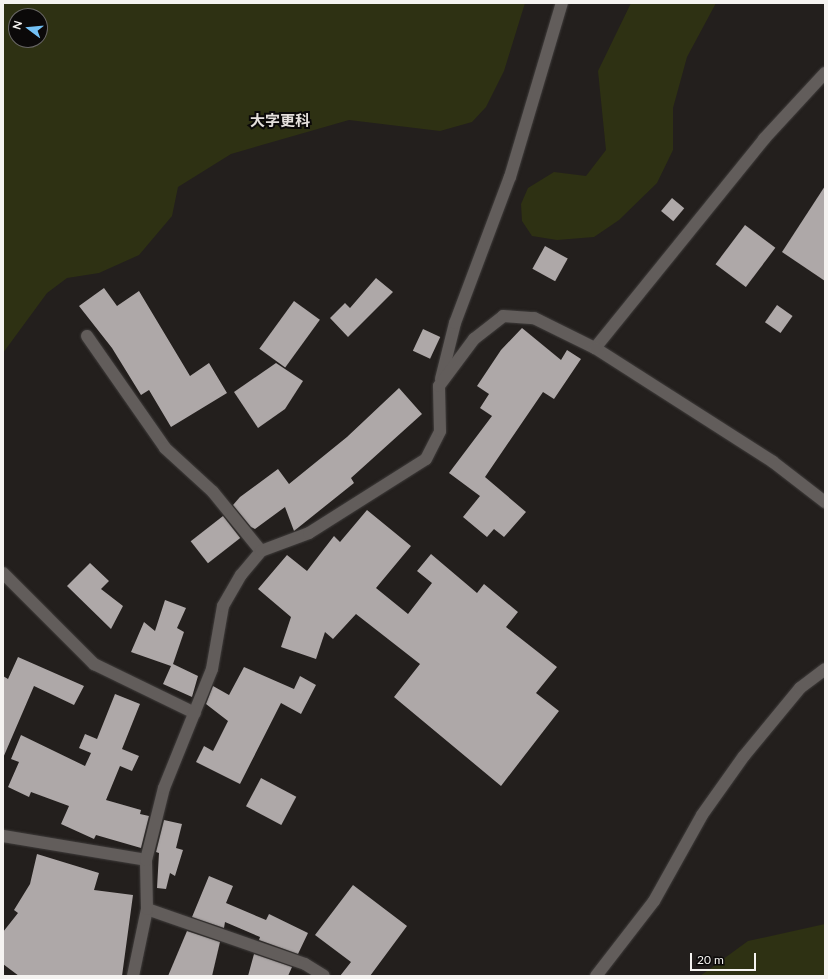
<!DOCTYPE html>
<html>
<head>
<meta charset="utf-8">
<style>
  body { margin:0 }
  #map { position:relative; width:828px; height:979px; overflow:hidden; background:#231f1d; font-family:Lato,"Noto Sans JP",sans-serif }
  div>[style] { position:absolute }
  .green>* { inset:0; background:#2e3113 }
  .building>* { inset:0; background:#aea8a8; transform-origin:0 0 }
  .roads { filter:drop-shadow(0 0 1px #3f3c3b) drop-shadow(0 0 1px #3f3c3b) }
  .minor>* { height:12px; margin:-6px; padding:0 6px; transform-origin:6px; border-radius:6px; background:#625d5b }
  span { translate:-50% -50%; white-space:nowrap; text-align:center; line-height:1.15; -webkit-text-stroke:4px #0b0909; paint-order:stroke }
  .quarter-label { font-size:15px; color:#e5e0dd; font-weight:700 }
  .frame { position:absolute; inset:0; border:4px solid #f5f3f1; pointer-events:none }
  .north { position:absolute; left:8px; top:8px; width:40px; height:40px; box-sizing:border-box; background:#0b0909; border:1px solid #696766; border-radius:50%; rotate:286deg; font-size:11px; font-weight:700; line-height:16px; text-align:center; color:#f5f3f1 }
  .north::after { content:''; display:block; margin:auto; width:14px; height:18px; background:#73c1f5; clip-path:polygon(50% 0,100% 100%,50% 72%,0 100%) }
  .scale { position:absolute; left:690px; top:953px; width:66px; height:18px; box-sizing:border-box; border:2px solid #f5f3f1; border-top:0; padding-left:5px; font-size:12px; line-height:14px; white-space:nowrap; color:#f5f3f1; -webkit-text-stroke:3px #0b0909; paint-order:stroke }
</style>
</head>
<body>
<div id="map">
  <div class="green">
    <i style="clip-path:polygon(evenodd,3px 3px,525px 3px,504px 71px,486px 107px,472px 122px,440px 131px,349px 120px,231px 154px,178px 187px,172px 216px,139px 255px,99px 273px,67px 278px,47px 293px,3px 353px,3px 3px,16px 16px,40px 16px,40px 40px,16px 40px,16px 16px)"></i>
    <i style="clip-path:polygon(631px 3px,716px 3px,687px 57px,673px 108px,673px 150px,657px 183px,619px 220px,594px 237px,557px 240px,532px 236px,522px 221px,521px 204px,528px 188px,554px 172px,586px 176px,606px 150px,598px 71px)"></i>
    <i style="clip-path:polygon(825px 924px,825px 976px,700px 976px,748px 941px)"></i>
  </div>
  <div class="building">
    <i style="clip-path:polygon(825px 186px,825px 281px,782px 252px)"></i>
    <i style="left:672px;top:198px;width:16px;height:17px;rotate:40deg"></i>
    <i style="left:745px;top:225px;width:38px;height:49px;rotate:37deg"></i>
    <i style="left:545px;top:246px;width:26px;height:26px;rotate:29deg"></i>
    <i style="clip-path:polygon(376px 278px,393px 292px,348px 337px,330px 318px,345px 303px,350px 308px)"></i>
    <i style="clip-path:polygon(104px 288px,117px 306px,139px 291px,190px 376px,209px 363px,227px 393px,171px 427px,149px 390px,141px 395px,112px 348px,79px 306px)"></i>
    <i style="left:294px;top:301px;width:32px;height:59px;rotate:36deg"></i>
    <i style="left:777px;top:305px;width:19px;height:21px;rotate:35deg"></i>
    <i style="clip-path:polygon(522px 328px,561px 360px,567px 350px,581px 359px,554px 399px,543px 392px,485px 477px,526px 512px,504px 537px,494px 529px,487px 537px,463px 517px,480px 496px,449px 473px,492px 416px,480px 408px,489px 394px,477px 386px,501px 350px)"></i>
    <i style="left:423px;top:329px;width:19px;height:24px;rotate:25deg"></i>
    <i style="clip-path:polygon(276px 363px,303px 381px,285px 409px,258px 428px,234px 392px)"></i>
    <i style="clip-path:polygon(399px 388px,422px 414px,351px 478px,354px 483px,294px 531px,285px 507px,255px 529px,251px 527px,233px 505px,240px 497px,278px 469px,289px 484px,347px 437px)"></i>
    <i style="clip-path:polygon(367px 510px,411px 546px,376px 588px,408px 614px,432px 583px,417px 571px,431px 554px,477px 593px,484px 584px,518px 612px,506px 627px,557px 667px,536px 693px,559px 711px,501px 786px,394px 697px,420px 664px,356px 614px,333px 639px,325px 632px,316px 659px,281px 647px,291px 617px,258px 589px,287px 555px,307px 571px,334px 536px,340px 542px)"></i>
    <i style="left:223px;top:516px;width:28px;height:41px;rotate:52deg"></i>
    <i style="clip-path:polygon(90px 563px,109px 581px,101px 589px,123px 606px,111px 629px,67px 586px)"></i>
    <i style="clip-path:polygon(165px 600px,186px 608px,177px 628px,184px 632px,173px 664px,198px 676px,192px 697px,163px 684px,171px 666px,131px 652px,144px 622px,155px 631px)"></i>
    <i style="clip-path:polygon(18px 657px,84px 686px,74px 705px,34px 686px,3px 758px,3px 676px,8px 679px)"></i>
    <i style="clip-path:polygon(244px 667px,294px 689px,300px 676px,316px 685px,301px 714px,281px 703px,240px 784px,196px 762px,204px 746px,213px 751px,228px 721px,206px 704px,213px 686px,229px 695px)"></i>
    <i style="clip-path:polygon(115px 694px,140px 704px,122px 749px,139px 756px,132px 771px,120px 766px,106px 800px,141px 810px,140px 814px,149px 816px,141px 848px,96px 835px,94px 839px,61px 824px,69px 806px,31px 792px,29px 797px,8px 787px,19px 762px,11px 759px,21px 735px,85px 766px,91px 753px,79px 748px,85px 734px,97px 739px)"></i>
    <i style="left:261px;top:778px;width:40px;height:32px;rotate:28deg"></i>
    <i style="clip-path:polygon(164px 820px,182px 824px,176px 848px,183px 850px,175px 876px,170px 873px,166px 889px,157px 888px,159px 853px,156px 852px)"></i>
    <i style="clip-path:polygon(37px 854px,99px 873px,94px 890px,133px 895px,122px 976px,19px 976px,3px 964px,3px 932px,18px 913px,14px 910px,30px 884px)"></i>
    <i style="clip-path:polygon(209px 876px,233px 886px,226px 903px,266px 920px,269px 914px,308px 933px,298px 954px,259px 940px,260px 937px,225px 922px,224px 928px,192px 917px)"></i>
    <i style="clip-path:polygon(353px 885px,407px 926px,370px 976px,340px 976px,351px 962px,315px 935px)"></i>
    <i style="clip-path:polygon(187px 931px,220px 942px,212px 976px,168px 976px)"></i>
    <i style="clip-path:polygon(254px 954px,292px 967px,288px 976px,248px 976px)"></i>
  </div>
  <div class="roads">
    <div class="minor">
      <i style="left:87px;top:336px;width:136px;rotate:55.1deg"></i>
      <i style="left:165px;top:448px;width:65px;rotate:42.5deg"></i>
      <i style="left:213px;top:492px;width:76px;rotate:50.9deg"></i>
      <i style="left:595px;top:348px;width:269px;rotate:-51deg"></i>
      <i style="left:764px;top:139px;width:90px;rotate:-47.3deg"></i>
      <i style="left:441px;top:379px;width:58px;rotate:-76deg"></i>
      <i style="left:455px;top:323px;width:156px;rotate:-69.4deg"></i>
      <i style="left:510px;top:177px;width:182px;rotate:-73.4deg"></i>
      <i style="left:3px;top:573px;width:129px;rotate:45deg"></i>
      <i style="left:94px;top:664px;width:112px;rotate:25.9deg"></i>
      <i style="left:3px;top:836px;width:145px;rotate:9.5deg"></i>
      <i style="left:147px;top:909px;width:167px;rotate:19.2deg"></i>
      <i style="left:305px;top:964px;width:22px;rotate:32deg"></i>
      <i style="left:133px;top:976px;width:68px;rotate:-78.2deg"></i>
      <i style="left:147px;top:909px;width:49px;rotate:-91.2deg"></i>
      <i style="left:146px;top:860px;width:74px;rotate:-76deg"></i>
      <i style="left:164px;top:788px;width:128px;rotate:-68deg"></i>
      <i style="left:212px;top:669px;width:64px;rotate:-80.1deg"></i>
      <i style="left:223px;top:606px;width:36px;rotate:-60deg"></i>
      <i style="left:241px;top:575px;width:31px;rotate:-50deg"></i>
      <i style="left:261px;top:551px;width:51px;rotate:-20.6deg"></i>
      <i style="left:309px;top:533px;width:138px;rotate:-32.3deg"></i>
      <i style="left:426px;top:459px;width:31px;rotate:-63deg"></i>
      <i style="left:440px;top:431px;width:45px;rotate:-91.3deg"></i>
      <i style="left:439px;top:386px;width:59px;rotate:-53.3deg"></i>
      <i style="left:474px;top:339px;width:37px;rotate:-38deg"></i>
      <i style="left:503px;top:316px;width:31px;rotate:4deg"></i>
      <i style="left:534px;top:318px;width:68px;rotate:26.2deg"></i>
      <i style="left:595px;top:348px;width:211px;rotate:32.6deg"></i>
      <i style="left:773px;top:462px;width:66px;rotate:37.6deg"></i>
      <i style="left:596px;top:976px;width:95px;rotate:-52.3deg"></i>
      <i style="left:654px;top:901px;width:98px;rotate:-60.8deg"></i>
      <i style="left:702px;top:815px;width:72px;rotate:-54.6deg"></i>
      <i style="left:744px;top:756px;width:88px;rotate:-50.5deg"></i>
      <i style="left:800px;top:688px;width:31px;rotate:-37deg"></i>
    </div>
  </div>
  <div class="quarter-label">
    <span style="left:280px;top:121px">大字更科</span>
  </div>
  <div class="frame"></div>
  <div class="north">N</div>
  <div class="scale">20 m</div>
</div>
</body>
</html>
